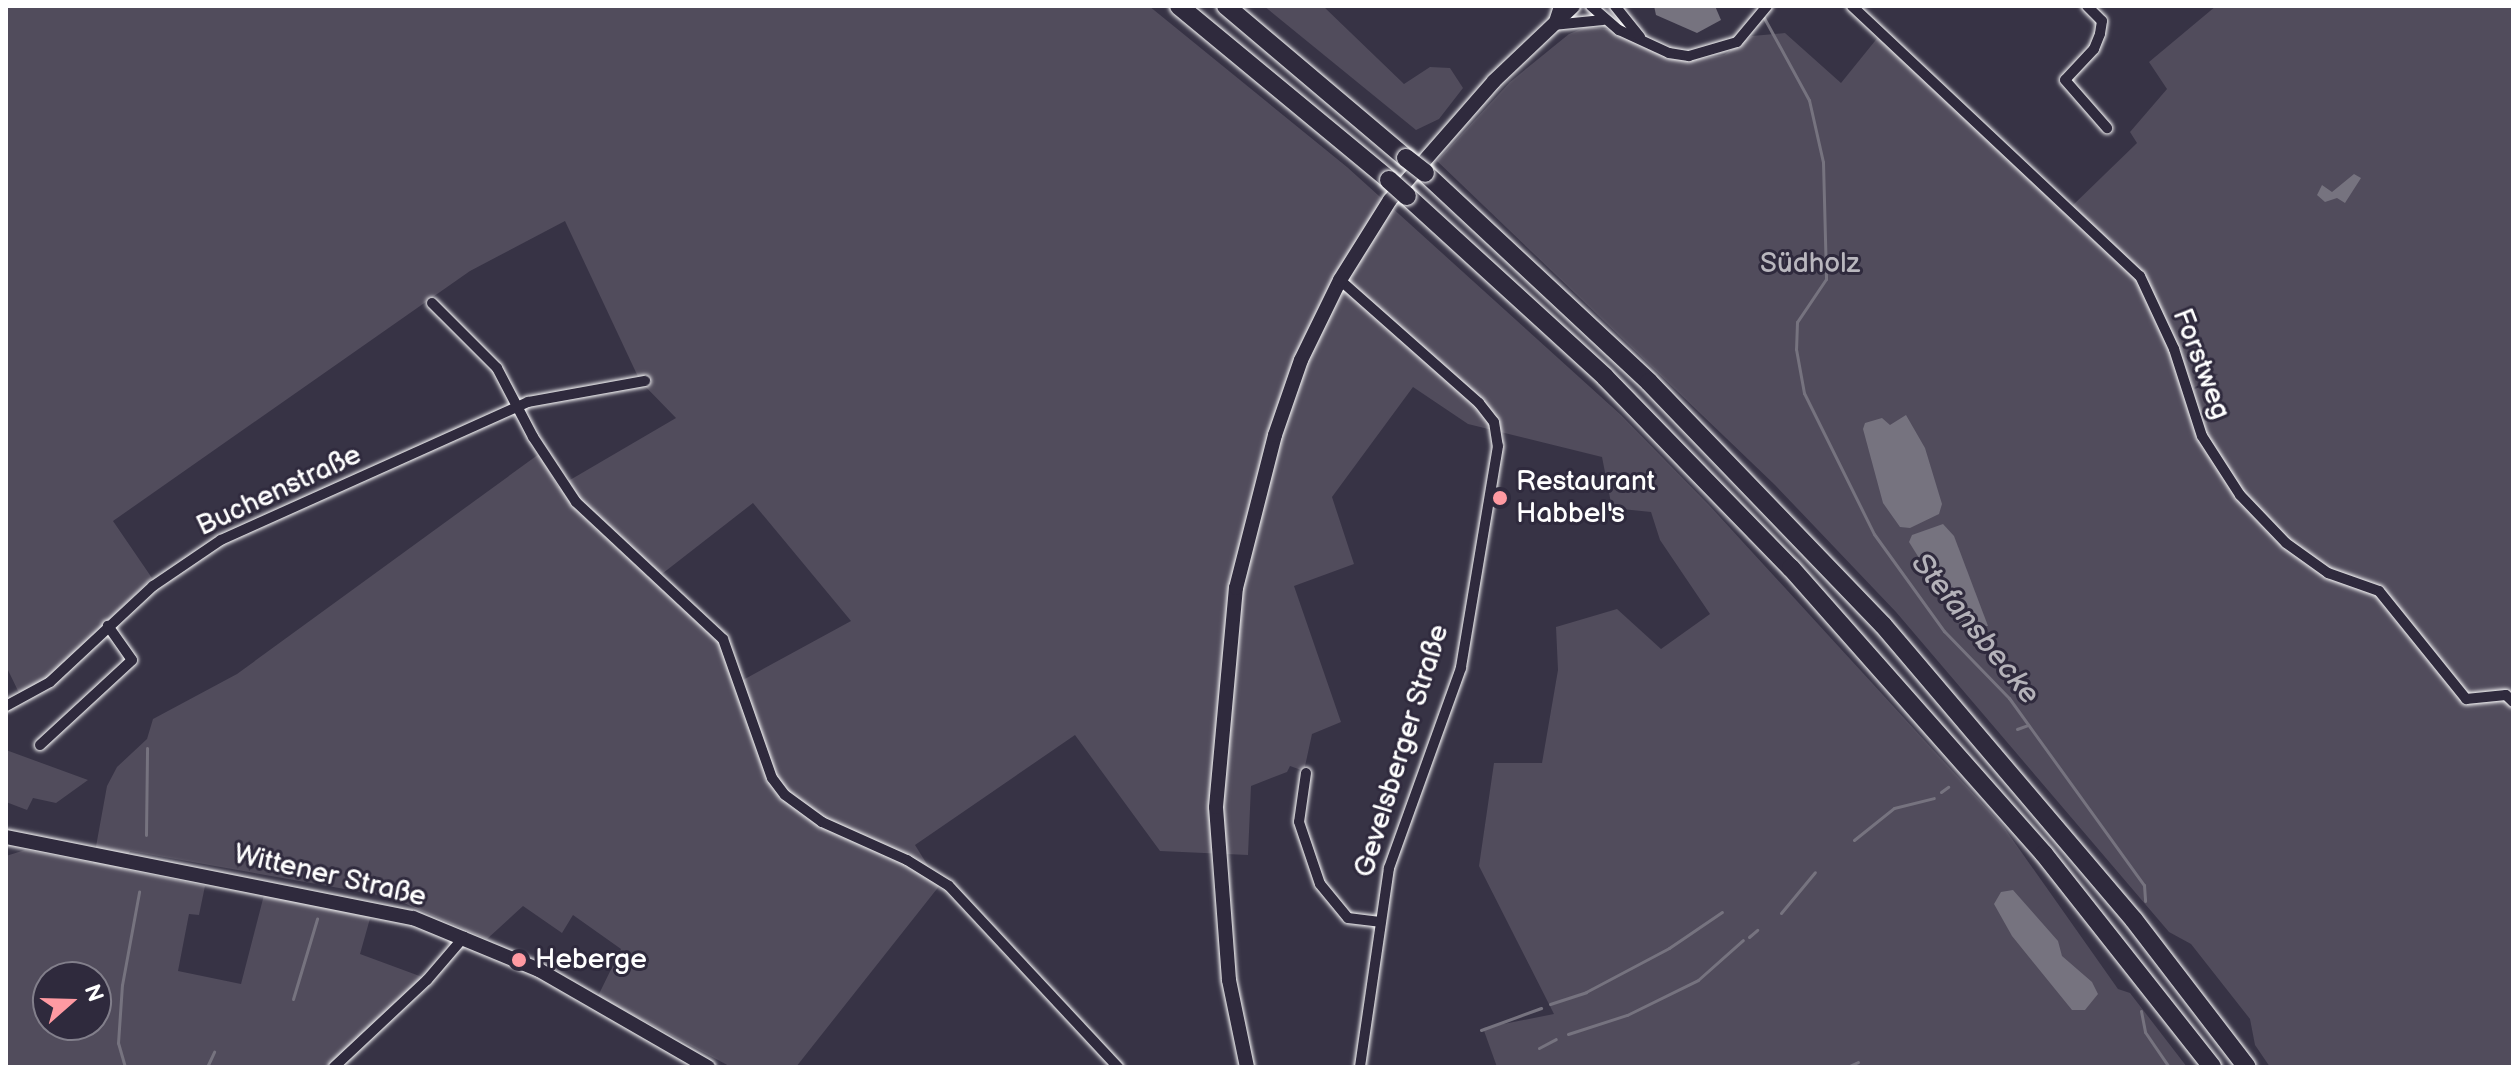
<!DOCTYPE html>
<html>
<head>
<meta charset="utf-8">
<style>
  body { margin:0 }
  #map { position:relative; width:2519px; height:1073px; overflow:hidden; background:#373345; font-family:"Balsamiq Sans",sans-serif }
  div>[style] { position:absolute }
  .green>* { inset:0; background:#514c5c }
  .water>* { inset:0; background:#76737f }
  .stream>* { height:3px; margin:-1.5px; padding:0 1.5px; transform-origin:1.5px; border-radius:1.5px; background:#76737f }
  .roads { filter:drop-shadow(0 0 2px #fff) drop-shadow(0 0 2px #fff) }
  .minor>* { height:10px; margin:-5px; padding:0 5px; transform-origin:5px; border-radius:5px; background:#2f2a3d }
  .secondary>* { height:14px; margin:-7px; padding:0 7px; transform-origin:7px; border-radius:7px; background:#2f2a3d }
  .motorway>* { height:18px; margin:-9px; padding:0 9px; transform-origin:9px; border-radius:9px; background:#2f2a3d }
  .bridges { filter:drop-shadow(0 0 2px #fff) drop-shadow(0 0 2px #fff) }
  .motorway-bridge>* { height:18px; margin:-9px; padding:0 9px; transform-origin:9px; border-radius:9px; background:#2f2a3d }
  .dots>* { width:22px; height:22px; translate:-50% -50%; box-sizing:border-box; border:4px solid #2f2a3d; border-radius:50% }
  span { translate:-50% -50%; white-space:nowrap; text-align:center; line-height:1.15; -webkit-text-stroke:6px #2f2a3d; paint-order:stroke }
  .park-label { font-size:28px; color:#b9b7be }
  .street-label { font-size:28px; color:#fff }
  .poi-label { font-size:28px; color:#fff }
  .left { translate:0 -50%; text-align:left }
  .water-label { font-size:30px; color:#b4b2b9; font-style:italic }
  .frame { position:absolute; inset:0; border:8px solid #fff; pointer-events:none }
  .north { position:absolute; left:32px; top:961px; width:80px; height:80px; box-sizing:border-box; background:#2f2a3d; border:2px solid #827f8b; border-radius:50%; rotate:70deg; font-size:22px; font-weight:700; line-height:32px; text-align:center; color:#fff }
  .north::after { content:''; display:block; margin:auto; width:28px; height:36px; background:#ff9aa2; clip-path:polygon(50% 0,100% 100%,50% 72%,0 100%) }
</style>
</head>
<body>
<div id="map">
  <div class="green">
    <i style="clip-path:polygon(evenodd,6px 6px,1149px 6px,1347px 167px,1621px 415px,1709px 505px,2003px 826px,2118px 989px,2130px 993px,2187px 1067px,1497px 1067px,1483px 1028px,1554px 1014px,1479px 866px,1494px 763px,1542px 763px,1558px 670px,1556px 627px,1617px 609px,1661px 649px,1710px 614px,1660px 540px,1651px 512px,1612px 508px,1602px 457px,1468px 424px,1413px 387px,1332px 497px,1354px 564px,1294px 586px,1341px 722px,1312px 734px,1304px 771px,1290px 766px,1287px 772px,1251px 786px,1248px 855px,1160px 851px,1075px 735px,915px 845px,940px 885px,796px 1067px,731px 1067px,598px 996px,621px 949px,573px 915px,562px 933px,523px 906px,487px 939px,390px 897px,130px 851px,122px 869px,205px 886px,199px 915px,189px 914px,178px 971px,241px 984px,264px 895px,371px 915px,360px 954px,425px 978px,326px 1067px,6px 1067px,6px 856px,25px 850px,93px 863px,107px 786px,117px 767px,147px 739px,153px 719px,237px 674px,539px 454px,558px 487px,676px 418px,640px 381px,565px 221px,470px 271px,113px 521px,152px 578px,42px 684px,20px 695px,6px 666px,6px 6px,753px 503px,851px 621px,743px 680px,744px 700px,721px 641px,614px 545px,619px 542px,658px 577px,753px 503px,6px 6px,48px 977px,96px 977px,96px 1025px,48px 1025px,48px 977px)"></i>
    <i style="clip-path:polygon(1264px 6px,1323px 6px,1404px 84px,1430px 67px,1450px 68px,1463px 88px,1439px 119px,1416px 130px)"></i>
    <i style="clip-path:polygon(2216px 6px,2513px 6px,2513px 1067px,2270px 1067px,2255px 1045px,2250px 1019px,2191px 944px,2169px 932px,1896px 612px,1775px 485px,1437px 161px,1510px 82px,1569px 34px,1586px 27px,1607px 29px,1669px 59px,1692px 60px,1724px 55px,1752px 36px,1785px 33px,1841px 83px,1879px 36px,2071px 207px,2137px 143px,2130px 132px,2167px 89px,2149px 62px)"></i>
    <i style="clip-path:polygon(6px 750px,88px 780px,56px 803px,33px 798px,27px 810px,6px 802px)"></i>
  </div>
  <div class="water">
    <i style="clip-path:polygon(1654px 6px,1715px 6px,1721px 20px,1697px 33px,1656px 15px)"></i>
    <i style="clip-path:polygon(2354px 174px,2361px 178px,2345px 203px,2337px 198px,2325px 202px,2317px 195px,2322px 185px,2332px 192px)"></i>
    <i style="clip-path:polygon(1906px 415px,1925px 448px,1942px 504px,1939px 514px,1910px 528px,1900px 527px,1883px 503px,1863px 429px,1865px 423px,1882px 418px,1890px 425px)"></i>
    <i style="clip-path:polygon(1943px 524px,1954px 536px,1988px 626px,1962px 627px,1909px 542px,1912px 535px)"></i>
    <i style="clip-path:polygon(2013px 890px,2058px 941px,2062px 956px,2092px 982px,2098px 994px,2085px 1010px,2072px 1010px,2012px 936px,1994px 904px,2001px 892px)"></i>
  </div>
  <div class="stream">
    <i style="left:1763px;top:16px;width:96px;rotate:61.3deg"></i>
    <i style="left:1809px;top:100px;width:64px;rotate:77.3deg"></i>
    <i style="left:1823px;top:162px;width:117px;rotate:88.5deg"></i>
    <i style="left:1826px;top:279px;width:52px;rotate:124deg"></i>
    <i style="left:1797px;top:322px;width:27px;rotate:92deg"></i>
    <i style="left:1796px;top:349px;width:45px;rotate:79.7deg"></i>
    <i style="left:1804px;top:393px;width:157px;rotate:63.6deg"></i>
    <i style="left:1874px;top:534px;width:120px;rotate:54.2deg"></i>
    <i style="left:1944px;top:631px;width:93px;rotate:45.9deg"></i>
    <i style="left:2009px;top:698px;width:231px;rotate:54.2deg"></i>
    <i style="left:2144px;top:885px;width:16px;rotate:86deg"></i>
    <i style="left:2017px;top:729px;width:12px;rotate:-20deg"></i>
    <i style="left:1941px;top:792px;width:9px;rotate:-36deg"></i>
    <i style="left:146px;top:835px;width:87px;rotate:-89.3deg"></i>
    <i style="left:1854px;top:840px;width:51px;rotate:-38.7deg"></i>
    <i style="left:1894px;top:808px;width:41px;rotate:-14deg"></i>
    <i style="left:1781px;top:913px;width:53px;rotate:-50.3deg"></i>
    <i style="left:1749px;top:937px;width:11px;rotate:-41deg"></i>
    <i style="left:293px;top:999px;width:84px;rotate:-73.3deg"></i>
    <i style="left:1550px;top:1004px;width:38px;rotate:-18deg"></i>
    <i style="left:1586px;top:992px;width:94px;rotate:-27.9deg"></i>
    <i style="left:1669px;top:948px;width:64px;rotate:-34.2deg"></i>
    <i style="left:2141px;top:1011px;width:21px;rotate:79deg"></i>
    <i style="left:2145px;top:1032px;width:42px;rotate:55.6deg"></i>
    <i style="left:1481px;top:1030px;width:64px;rotate:-20.1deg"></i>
    <i style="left:1568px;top:1034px;width:62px;rotate:-17.9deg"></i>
    <i style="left:1627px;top:1015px;width:79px;rotate:-26.2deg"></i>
    <i style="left:1698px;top:980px;width:60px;rotate:-41.6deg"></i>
    <i style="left:1539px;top:1048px;width:19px;rotate:-28deg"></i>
    <i style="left:125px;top:1067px;width:25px;rotate:-106deg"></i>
    <i style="left:118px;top:1043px;width:58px;rotate:-86.1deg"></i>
    <i style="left:122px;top:985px;width:95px;rotate:-79.6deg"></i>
    <i style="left:207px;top:1067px;width:17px;rotate:-65deg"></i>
    <i style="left:1847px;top:1067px;width:12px;rotate:-24deg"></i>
  </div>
  <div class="roads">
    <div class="minor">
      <i style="left:1559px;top:6px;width:20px;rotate:108deg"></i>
      <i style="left:1553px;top:25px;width:50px;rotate:-5.7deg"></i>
      <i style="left:1591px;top:6px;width:37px;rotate:41deg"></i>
      <i style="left:1619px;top:30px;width:55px;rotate:24.7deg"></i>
      <i style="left:1669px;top:53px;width:20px;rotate:9deg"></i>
      <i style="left:1689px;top:56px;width:50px;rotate:-16.3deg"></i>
      <i style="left:1737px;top:42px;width:47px;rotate:-50.2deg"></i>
      <i style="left:1615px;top:6px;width:40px;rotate:51deg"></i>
      <i style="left:1852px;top:6px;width:395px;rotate:43.2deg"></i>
      <i style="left:2140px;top:276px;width:81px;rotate:65deg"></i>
      <i style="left:2174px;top:349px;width:91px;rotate:72.2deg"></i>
      <i style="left:2202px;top:436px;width:70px;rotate:57.2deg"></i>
      <i style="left:2240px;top:495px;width:66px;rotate:46.2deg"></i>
      <i style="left:2286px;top:543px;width:52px;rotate:35.5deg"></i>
      <i style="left:2328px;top:573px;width:54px;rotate:19.4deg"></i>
      <i style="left:2379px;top:591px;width:139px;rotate:51.1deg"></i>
      <i style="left:2466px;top:699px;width:40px;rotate:-5.7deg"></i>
      <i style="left:2506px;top:695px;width:10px;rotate:45deg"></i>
      <i style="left:2087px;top:6px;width:21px;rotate:45deg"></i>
      <i style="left:2102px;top:21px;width:13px;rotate:99deg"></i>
      <i style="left:2100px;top:34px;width:16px;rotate:112deg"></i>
      <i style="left:2094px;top:49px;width:42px;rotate:133.1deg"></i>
      <i style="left:2065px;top:80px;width:64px;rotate:48.8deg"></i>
      <i style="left:1340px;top:280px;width:186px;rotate:41.5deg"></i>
      <i style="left:1479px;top:403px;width:24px;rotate:52deg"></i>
      <i style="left:1494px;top:422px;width:24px;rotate:81deg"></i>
      <i style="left:1498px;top:446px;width:225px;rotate:99.5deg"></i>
      <i style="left:1461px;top:668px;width:213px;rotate:109.8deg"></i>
      <i style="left:1389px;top:868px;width:201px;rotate:98.3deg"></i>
      <i style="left:432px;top:303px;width:92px;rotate:45deg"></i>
      <i style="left:497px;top:368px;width:78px;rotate:62.4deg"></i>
      <i style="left:533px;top:437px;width:78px;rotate:56.5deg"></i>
      <i style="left:576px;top:502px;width:201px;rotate:43deg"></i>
      <i style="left:723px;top:639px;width:147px;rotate:70.6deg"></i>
      <i style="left:772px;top:778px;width:21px;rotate:53deg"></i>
      <i style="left:785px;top:795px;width:46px;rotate:36.1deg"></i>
      <i style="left:822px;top:822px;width:93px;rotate:24.1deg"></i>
      <i style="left:907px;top:860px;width:49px;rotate:31.8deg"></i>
      <i style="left:949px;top:886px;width:248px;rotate:47deg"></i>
      <i style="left:6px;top:706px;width:50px;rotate:-28.6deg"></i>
      <i style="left:50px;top:682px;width:141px;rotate:-43deg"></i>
      <i style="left:153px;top:586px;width:82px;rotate:-34.1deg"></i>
      <i style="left:221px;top:540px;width:337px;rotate:-24.2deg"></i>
      <i style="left:528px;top:402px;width:119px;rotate:-10.2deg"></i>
      <i style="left:40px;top:745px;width:125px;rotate:-42.7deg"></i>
      <i style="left:132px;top:660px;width:42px;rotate:-125.2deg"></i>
      <i style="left:1306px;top:773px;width:49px;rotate:98.1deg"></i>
      <i style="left:1299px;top:822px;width:65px;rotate:71.3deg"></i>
      <i style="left:1320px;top:884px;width:44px;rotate:50.5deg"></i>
      <i style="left:1348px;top:918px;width:32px;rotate:7deg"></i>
      <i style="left:334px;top:1067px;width:127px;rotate:-43.1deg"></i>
      <i style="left:427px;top:980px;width:57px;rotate:-49.3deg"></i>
    </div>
    <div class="secondary">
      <i style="left:6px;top:837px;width:415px;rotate:11.3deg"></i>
      <i style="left:413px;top:918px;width:136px;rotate:22.4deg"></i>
      <i style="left:539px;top:970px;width:195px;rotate:29.9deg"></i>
      <i style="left:1247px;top:1067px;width:89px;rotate:-101.7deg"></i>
      <i style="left:1229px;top:980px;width:173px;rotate:-94.3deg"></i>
      <i style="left:1216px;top:807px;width:220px;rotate:-84.8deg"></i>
      <i style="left:1236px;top:588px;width:158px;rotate:-75.7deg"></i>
      <i style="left:1275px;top:435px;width:79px;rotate:-70.9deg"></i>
      <i style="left:1301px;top:360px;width:89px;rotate:-64deg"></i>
      <i style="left:1340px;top:280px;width:94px;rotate:-58deg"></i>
      <i style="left:1390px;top:200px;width:158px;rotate:-48.8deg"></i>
      <i style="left:1494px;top:81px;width:109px;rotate:-43.5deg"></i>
    </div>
    <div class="motorway">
      <i style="left:1179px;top:6px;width:273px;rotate:39.6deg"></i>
      <i style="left:1226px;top:6px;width:236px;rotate:40.2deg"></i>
      <i style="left:1425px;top:173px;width:306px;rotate:43deg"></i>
      <i style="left:1649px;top:382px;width:337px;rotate:46.1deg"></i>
      <i style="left:1883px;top:625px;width:387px;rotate:49.6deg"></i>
      <i style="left:2134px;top:920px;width:185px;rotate:52.5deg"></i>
      <i style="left:1407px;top:196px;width:268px;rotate:42.4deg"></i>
      <i style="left:1605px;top:377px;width:267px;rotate:45.8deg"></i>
      <i style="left:1791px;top:568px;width:382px;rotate:48.5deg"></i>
      <i style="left:2044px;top:854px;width:271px;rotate:51.7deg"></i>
    </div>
  </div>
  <div class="bridges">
    <div class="motorway-bridge">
      <i style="left:1406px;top:158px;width:24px;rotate:38deg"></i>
      <i style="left:1389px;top:180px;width:24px;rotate:42deg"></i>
    </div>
  </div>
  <div class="dots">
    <i style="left:1500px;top:498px;background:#ff9aa2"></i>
    <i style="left:519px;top:960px;background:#ff9aa2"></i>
  </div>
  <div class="park-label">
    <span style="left:1810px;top:264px">Südholz</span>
  </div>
  <div class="street-label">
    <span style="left:2201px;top:364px;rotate:69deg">Forstweg</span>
    <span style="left:279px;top:491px;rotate:-25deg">Buchenstraße</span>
    <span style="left:1402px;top:751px;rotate:-73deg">Gevelsberger Straße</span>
    <span style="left:330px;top:876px;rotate:13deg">Wittener Straße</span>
  </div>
  <div class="poi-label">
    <span class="left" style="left:1516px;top:498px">Restaurant<br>Habbel's</span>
    <span class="left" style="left:535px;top:960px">Heberge</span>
  </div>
  <div class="water-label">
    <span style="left:1975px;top:629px;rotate:51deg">Stefansbecke</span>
  </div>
  <div class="frame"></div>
  <div class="north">N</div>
</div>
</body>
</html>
